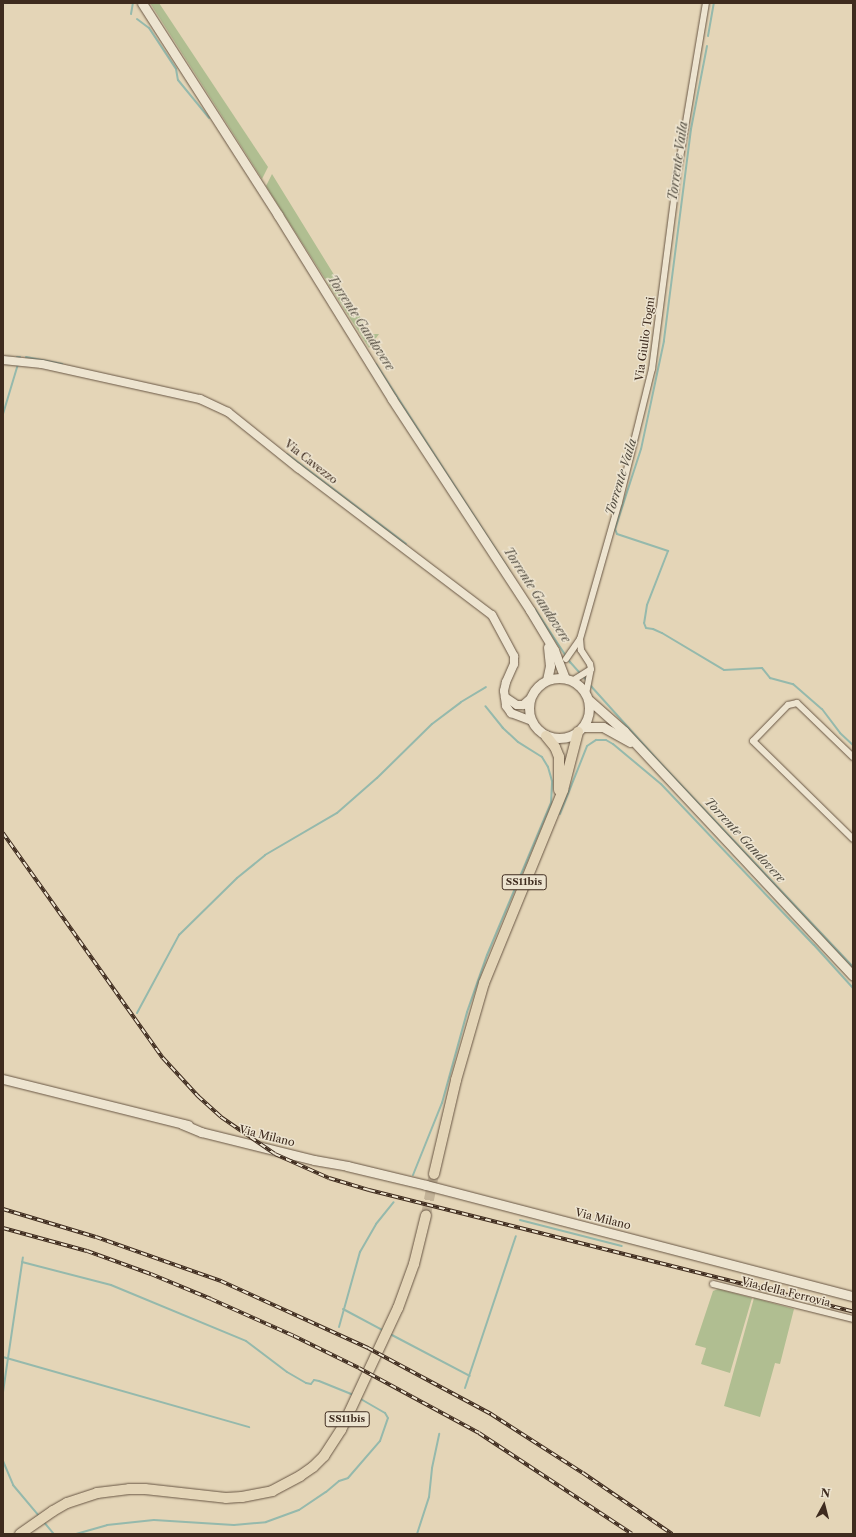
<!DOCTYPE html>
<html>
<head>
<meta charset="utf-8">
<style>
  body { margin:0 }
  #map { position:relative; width:856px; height:1537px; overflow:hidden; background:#e4d5b7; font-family:"Libre Caslon Text",serif }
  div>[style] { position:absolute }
  .green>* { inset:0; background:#b0be91 }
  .stream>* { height:2px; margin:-1px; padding:0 1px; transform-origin:1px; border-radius:1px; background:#95b9ac }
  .primary-tunnel>* { height:10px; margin-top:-5px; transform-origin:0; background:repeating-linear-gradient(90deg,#c3b398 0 10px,transparent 0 15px) }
  .roads { filter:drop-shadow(0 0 1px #685644) drop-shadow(0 0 1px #685644) }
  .minor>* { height:6px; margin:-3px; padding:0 3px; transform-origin:3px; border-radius:3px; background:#ede4d0 }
  .tertiary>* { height:8px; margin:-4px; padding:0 4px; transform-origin:4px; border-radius:4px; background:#ede4d0 }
  .secondary>* { height:9px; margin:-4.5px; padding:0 4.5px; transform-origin:4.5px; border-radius:4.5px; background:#ede4d0 }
  .secondary>.ring { margin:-4.5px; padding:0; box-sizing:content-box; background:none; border:9px solid #ede4d0; border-radius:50% }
  .primary>* { height:10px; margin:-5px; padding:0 5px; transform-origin:5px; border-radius:5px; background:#e4d5b7 }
  .rail>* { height:3.5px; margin-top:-1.75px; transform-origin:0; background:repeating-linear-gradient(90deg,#ede4d0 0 6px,#3e2b1e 0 12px); box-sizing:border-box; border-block:1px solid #3e2b1e }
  span { translate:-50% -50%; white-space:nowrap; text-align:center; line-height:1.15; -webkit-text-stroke:3px #ede4d0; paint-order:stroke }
  .shield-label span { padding:1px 3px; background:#ede4d0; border:1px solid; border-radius:3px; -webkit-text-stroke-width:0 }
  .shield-label { font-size:10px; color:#3e2b1e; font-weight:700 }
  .street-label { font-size:11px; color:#3e2b1e }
  .water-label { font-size:12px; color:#544e42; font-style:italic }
  .frame { position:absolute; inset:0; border:4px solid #3e2b1e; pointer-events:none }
  .north { position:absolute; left:804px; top:1485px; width:40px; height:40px; -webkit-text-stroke:3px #ede4d0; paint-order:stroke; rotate:7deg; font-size:11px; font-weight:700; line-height:16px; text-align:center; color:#3e2b1e }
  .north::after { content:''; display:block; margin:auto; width:14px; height:18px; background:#3e2b1e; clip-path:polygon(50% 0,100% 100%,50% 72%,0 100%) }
</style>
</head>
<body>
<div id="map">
  <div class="green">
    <i style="clip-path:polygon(150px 3px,159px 3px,268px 167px,262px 179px)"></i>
    <i style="clip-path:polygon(272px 174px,365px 325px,371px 334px,379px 334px,369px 348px,266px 186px)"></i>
    <i style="clip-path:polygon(718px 1289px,752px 1298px,730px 1373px,701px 1364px,706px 1348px,695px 1345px,713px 1291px)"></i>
    <i style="clip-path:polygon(754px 1298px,794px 1309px,780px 1364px,775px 1363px,760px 1417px,724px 1406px)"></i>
  </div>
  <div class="stream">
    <i style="left:131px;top:14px;width:11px;rotate:-80deg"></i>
    <i style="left:137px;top:19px;width:15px;rotate:37deg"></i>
    <i style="left:149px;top:28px;width:49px;rotate:56.6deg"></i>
    <i style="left:176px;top:69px;width:11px;rotate:80deg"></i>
    <i style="left:178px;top:80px;width:49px;rotate:50.8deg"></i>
    <i style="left:708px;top:36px;width:34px;rotate:-80deg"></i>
    <i style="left:707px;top:46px;width:85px;rotate:100.9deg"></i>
    <i style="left:691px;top:129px;width:214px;rotate:97.3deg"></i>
    <i style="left:664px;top:341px;width:110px;rotate:102deg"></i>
    <i style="left:641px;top:449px;width:84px;rotate:108deg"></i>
    <i style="left:615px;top:529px;width:5px;rotate:68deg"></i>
    <i style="left:617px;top:534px;width:54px;rotate:18.4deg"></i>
    <i style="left:668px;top:551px;width:58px;rotate:111.3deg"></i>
    <i style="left:647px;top:605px;width:18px;rotate:99deg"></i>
    <i style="left:644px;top:623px;width:5px;rotate:68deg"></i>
    <i style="left:646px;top:628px;width:7px;rotate:8deg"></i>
    <i style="left:653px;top:629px;width:10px;rotate:24deg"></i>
    <i style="left:662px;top:633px;width:72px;rotate:30.8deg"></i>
    <i style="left:724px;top:670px;width:38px;rotate:-3deg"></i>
    <i style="left:762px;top:668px;width:13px;rotate:51deg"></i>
    <i style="left:770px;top:678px;width:24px;rotate:15deg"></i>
    <i style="left:793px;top:684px;width:38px;rotate:41deg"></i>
    <i style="left:822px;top:709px;width:30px;rotate:53deg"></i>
    <i style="left:840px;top:733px;width:18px;rotate:43deg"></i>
    <i style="left:17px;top:357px;width:3px"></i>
    <i style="left:26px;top:357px;width:37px;rotate:11deg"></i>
    <i style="left:376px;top:364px;width:247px;rotate:57.2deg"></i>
    <i style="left:3px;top:414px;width:52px;rotate:-73.3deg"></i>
    <i style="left:287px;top:454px;width:149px;rotate:37.1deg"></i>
    <i style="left:535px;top:609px;width:64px;rotate:56.6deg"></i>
    <i style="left:570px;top:662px;width:25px;rotate:48deg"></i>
    <i style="left:590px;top:685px;width:109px;rotate:48deg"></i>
    <i style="left:663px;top:766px;width:277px;rotate:46.6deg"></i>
    <i style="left:560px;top:814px;width:73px;rotate:-68.3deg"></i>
    <i style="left:587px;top:746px;width:11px;rotate:-34deg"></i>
    <i style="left:596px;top:740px;width:10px"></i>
    <i style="left:606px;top:740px;width:8px;rotate:30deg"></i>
    <i style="left:613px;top:744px;width:62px;rotate:39.8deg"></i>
    <i style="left:661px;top:784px;width:222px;rotate:46.5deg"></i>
    <i style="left:814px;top:945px;width:58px;rotate:47.8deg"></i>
    <i style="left:137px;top:1013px;width:89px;rotate:-61.7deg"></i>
    <i style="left:179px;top:935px;width:81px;rotate:-44.5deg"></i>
    <i style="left:237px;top:878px;width:36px;rotate:-39deg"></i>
    <i style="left:265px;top:855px;width:83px;rotate:-30.3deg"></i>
    <i style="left:337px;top:813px;width:53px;rotate:-41.2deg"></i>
    <i style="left:377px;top:778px;width:77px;rotate:-44.5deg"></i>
    <i style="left:432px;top:724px;width:36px;rotate:-37deg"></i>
    <i style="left:461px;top:702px;width:29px;rotate:-31deg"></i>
    <i style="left:413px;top:1175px;width:78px;rotate:-68.1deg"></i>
    <i style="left:442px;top:1103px;width:94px;rotate:-74.6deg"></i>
    <i style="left:467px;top:1012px;width:60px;rotate:-70.7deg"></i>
    <i style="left:487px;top:955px;width:165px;rotate:-67.2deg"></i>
    <i style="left:551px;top:803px;width:22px;rotate:-87deg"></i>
    <i style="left:552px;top:781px;width:15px;rotate:-106deg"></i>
    <i style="left:548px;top:767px;width:12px;rotate:-121deg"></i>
    <i style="left:542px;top:757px;width:28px;rotate:-148deg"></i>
    <i style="left:518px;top:742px;width:21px;rotate:-137deg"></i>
    <i style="left:503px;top:728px;width:28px;rotate:-129deg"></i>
    <i style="left:520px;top:1220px;width:105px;rotate:14.3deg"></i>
    <i style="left:22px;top:1262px;width:92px;rotate:14.5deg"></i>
    <i style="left:111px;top:1285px;width:146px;rotate:22.5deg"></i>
    <i style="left:246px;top:1341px;width:51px;rotate:37.1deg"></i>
    <i style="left:287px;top:1372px;width:22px;rotate:30deg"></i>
    <i style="left:306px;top:1383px;width:5px;rotate:11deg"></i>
    <i style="left:311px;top:1384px;width:5px;rotate:-53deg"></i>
    <i style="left:314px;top:1380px;width:5px;rotate:11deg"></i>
    <i style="left:319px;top:1381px;width:38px;rotate:22deg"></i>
    <i style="left:343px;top:1309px;width:47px;rotate:28.2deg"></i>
    <i style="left:339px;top:1327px;width:78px;rotate:-74.4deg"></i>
    <i style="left:360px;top:1252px;width:32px;rotate:-60deg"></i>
    <i style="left:376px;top:1224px;width:28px;rotate:-51deg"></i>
    <i style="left:390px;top:1334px;width:90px;rotate:27.7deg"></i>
    <i style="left:3px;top:1357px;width:256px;rotate:15.9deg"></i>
    <i style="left:465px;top:1388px;width:160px;rotate:-71.5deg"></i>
    <i style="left:3px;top:1392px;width:136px;rotate:-81.6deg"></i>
    <i style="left:3px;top:1461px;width:26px;rotate:67deg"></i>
    <i style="left:13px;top:1485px;width:40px;rotate:50deg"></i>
    <i style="left:43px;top:1521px;width:17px;rotate:50deg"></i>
    <i style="left:76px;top:1534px;width:32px;rotate:-16deg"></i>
    <i style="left:107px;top:1525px;width:47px;rotate:-6.1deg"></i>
    <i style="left:154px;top:1520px;width:80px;rotate:3.6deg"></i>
    <i style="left:234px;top:1525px;width:32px;rotate:-5deg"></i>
    <i style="left:266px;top:1522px;width:35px;rotate:-20deg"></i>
    <i style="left:299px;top:1510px;width:32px;rotate:-34deg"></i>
    <i style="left:326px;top:1492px;width:17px;rotate:-40deg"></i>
    <i style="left:339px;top:1481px;width:9px;rotate:-18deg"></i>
    <i style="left:348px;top:1478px;width:49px;rotate:-49.1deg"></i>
    <i style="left:380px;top:1441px;width:24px;rotate:-71deg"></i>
    <i style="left:388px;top:1418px;width:6px;rotate:-121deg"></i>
    <i style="left:385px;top:1413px;width:30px;rotate:-150deg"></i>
    <i style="left:417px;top:1534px;width:39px;rotate:-72deg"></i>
    <i style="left:429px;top:1497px;width:29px;rotate:-84deg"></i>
    <i style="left:432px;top:1468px;width:35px;rotate:-78deg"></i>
  </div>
  <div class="primary-tunnel">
    <i style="left:426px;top:1215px;width:42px;rotate:-79deg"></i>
  </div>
  <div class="roads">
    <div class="minor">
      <i style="left:566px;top:659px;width:24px;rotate:-55deg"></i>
      <i style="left:572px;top:681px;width:22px;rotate:-32deg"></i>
      <i style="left:586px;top:694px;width:25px;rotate:-79deg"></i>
      <i style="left:591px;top:669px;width:5px;rotate:-101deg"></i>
      <i style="left:590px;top:664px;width:17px;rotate:-123deg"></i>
      <i style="left:581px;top:650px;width:11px;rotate:-95deg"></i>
      <i style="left:580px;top:639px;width:142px;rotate:-74.1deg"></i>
      <i style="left:619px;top:502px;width:137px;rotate:-76.1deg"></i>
      <i style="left:652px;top:369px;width:201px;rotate:-82.6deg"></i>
      <i style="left:678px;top:170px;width:169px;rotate:-80.5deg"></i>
      <i style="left:853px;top:757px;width:78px;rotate:-136deg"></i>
      <i style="left:797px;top:703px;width:9px;rotate:167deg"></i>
      <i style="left:788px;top:705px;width:50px;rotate:134.2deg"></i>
      <i style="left:753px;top:741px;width:140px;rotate:44.4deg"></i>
      <i style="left:713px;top:1284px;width:144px;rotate:14deg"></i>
    </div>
    <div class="tertiary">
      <i style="left:3px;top:360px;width:39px;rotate:6deg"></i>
      <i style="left:42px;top:364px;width:162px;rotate:12.5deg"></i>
      <i style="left:200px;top:399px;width:31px;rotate:25deg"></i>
      <i style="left:228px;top:412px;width:90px;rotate:38.7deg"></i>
      <i style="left:298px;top:468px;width:243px;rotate:37.2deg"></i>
      <i style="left:492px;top:615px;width:47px;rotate:61.8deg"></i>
      <i style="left:514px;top:656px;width:8px;rotate:90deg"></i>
      <i style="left:514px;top:664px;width:20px;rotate:114deg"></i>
      <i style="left:506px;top:682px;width:9px;rotate:103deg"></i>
      <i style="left:504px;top:691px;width:15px;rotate:82deg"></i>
      <i style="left:506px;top:706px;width:9px;rotate:54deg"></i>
      <i style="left:511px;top:713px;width:22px;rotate:21deg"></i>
      <i style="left:505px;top:697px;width:14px;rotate:34deg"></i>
      <i style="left:517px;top:705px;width:6px"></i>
      <i style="left:523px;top:705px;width:9px;rotate:-41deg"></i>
    </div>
    <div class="secondary">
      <i style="left:142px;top:3px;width:252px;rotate:57.3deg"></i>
      <i style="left:278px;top:215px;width:216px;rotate:58.2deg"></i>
      <i style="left:392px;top:399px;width:252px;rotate:56.8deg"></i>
      <i style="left:530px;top:610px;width:47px;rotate:59deg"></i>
      <i style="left:554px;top:650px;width:30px;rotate:69deg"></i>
      <i class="ring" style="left:529px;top:678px;width:51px;height:51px"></i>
      <i style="left:547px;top:680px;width:14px;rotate:-78deg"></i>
      <i style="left:550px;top:666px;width:19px;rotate:-96deg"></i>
      <i style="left:589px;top:700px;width:47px;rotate:41.5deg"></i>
      <i style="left:624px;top:731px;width:335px;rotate:46.9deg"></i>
      <i style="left:583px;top:727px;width:20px"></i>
      <i style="left:603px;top:727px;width:31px;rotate:29deg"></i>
      <i style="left:3px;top:1079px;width:191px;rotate:14deg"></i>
      <i style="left:182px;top:1124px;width:21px;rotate:23deg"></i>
      <i style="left:201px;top:1132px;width:116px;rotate:13.9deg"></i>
      <i style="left:314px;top:1160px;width:34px;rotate:10deg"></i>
      <i style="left:347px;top:1166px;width:81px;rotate:13.5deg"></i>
      <i style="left:426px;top:1185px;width:441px;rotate:14.6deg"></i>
    </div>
    <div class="primary">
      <i style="left:546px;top:736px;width:14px;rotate:51deg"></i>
      <i style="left:555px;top:747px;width:11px;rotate:68deg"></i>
      <i style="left:559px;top:757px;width:33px;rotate:90deg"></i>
      <i style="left:434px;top:1174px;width:97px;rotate:-76.8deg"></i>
      <i style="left:456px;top:1080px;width:101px;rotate:-73.9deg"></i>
      <i style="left:484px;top:983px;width:209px;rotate:-67.7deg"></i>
      <i style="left:563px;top:790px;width:60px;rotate:-75.5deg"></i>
      <i style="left:20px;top:1534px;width:40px;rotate:-34.9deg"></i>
      <i style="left:53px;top:1511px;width:16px;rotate:-30deg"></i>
      <i style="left:67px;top:1503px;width:32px;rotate:-18deg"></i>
      <i style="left:97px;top:1493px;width:32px;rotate:-7deg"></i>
      <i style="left:129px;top:1489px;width:16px"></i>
      <i style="left:145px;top:1489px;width:81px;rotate:6.3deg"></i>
      <i style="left:226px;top:1498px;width:16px;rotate:-4deg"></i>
      <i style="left:242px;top:1497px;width:31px;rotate:-11deg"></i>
      <i style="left:272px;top:1491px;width:32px;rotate:-28deg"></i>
      <i style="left:300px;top:1476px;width:16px;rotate:-35deg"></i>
      <i style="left:313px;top:1467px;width:16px;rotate:-45deg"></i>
      <i style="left:324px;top:1456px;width:31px;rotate:-57deg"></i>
      <i style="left:341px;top:1430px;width:135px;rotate:-65deg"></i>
      <i style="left:398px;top:1308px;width:47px;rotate:-70deg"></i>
      <i style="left:414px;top:1264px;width:50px;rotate:-76.2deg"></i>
    </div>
  </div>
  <div class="rail">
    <i style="left:3px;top:833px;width:276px;rotate:54.6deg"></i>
    <i style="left:163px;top:1058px;width:52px;rotate:47.4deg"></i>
    <i style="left:198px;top:1096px;width:31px;rotate:42deg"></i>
    <i style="left:221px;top:1117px;width:65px;rotate:34.4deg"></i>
    <i style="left:275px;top:1154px;width:59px;rotate:24deg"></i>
    <i style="left:329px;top:1178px;width:42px;rotate:16.7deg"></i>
    <i style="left:369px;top:1190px;width:499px;rotate:14.1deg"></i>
    <i style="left:3px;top:1209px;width:97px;rotate:16.8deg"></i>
    <i style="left:96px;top:1237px;width:133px;rotate:19.4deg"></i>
    <i style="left:221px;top:1281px;width:162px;rotate:24.5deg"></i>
    <i style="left:368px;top:1348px;width:140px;rotate:28.2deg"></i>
    <i style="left:491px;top:1414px;width:109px;rotate:32.7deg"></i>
    <i style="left:583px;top:1473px;width:108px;rotate:34.4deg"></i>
    <i style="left:3px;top:1228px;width:87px;rotate:15.3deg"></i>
    <i style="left:87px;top:1251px;width:68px;rotate:19.8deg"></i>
    <i style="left:151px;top:1274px;width:65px;rotate:22.6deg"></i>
    <i style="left:211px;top:1299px;width:91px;rotate:24deg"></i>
    <i style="left:294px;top:1336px;width:72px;rotate:26.2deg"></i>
    <i style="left:359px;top:1368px;width:136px;rotate:28.4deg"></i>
    <i style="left:479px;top:1433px;width:183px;rotate:33.4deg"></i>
  </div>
  <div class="shield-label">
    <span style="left:524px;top:882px">SS11bis</span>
    <span style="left:347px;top:1419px">SS11bis</span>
  </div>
  <div class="street-label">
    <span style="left:645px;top:339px;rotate:-82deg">Via Giulio Togni</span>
    <span style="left:311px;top:462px;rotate:38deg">Via Cavezzo</span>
    <span style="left:267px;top:1136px;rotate:14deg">Via Milano</span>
    <span style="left:603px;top:1219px;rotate:14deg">Via Milano</span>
    <span style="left:786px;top:1292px;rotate:14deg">Via della Ferrovia</span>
  </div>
  <div class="water-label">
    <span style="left:678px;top:161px;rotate:-82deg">Torrente Vaila</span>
    <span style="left:361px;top:323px;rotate:57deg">Torrente Gandovere</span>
    <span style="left:621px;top:477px;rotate:-73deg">Torrente Vaila</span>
    <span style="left:537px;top:595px;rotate:57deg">Torrente Gandovere</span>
    <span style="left:745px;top:840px;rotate:47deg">Torrente Gandovere</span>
  </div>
  <div class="frame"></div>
  <div class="north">N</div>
</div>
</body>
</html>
